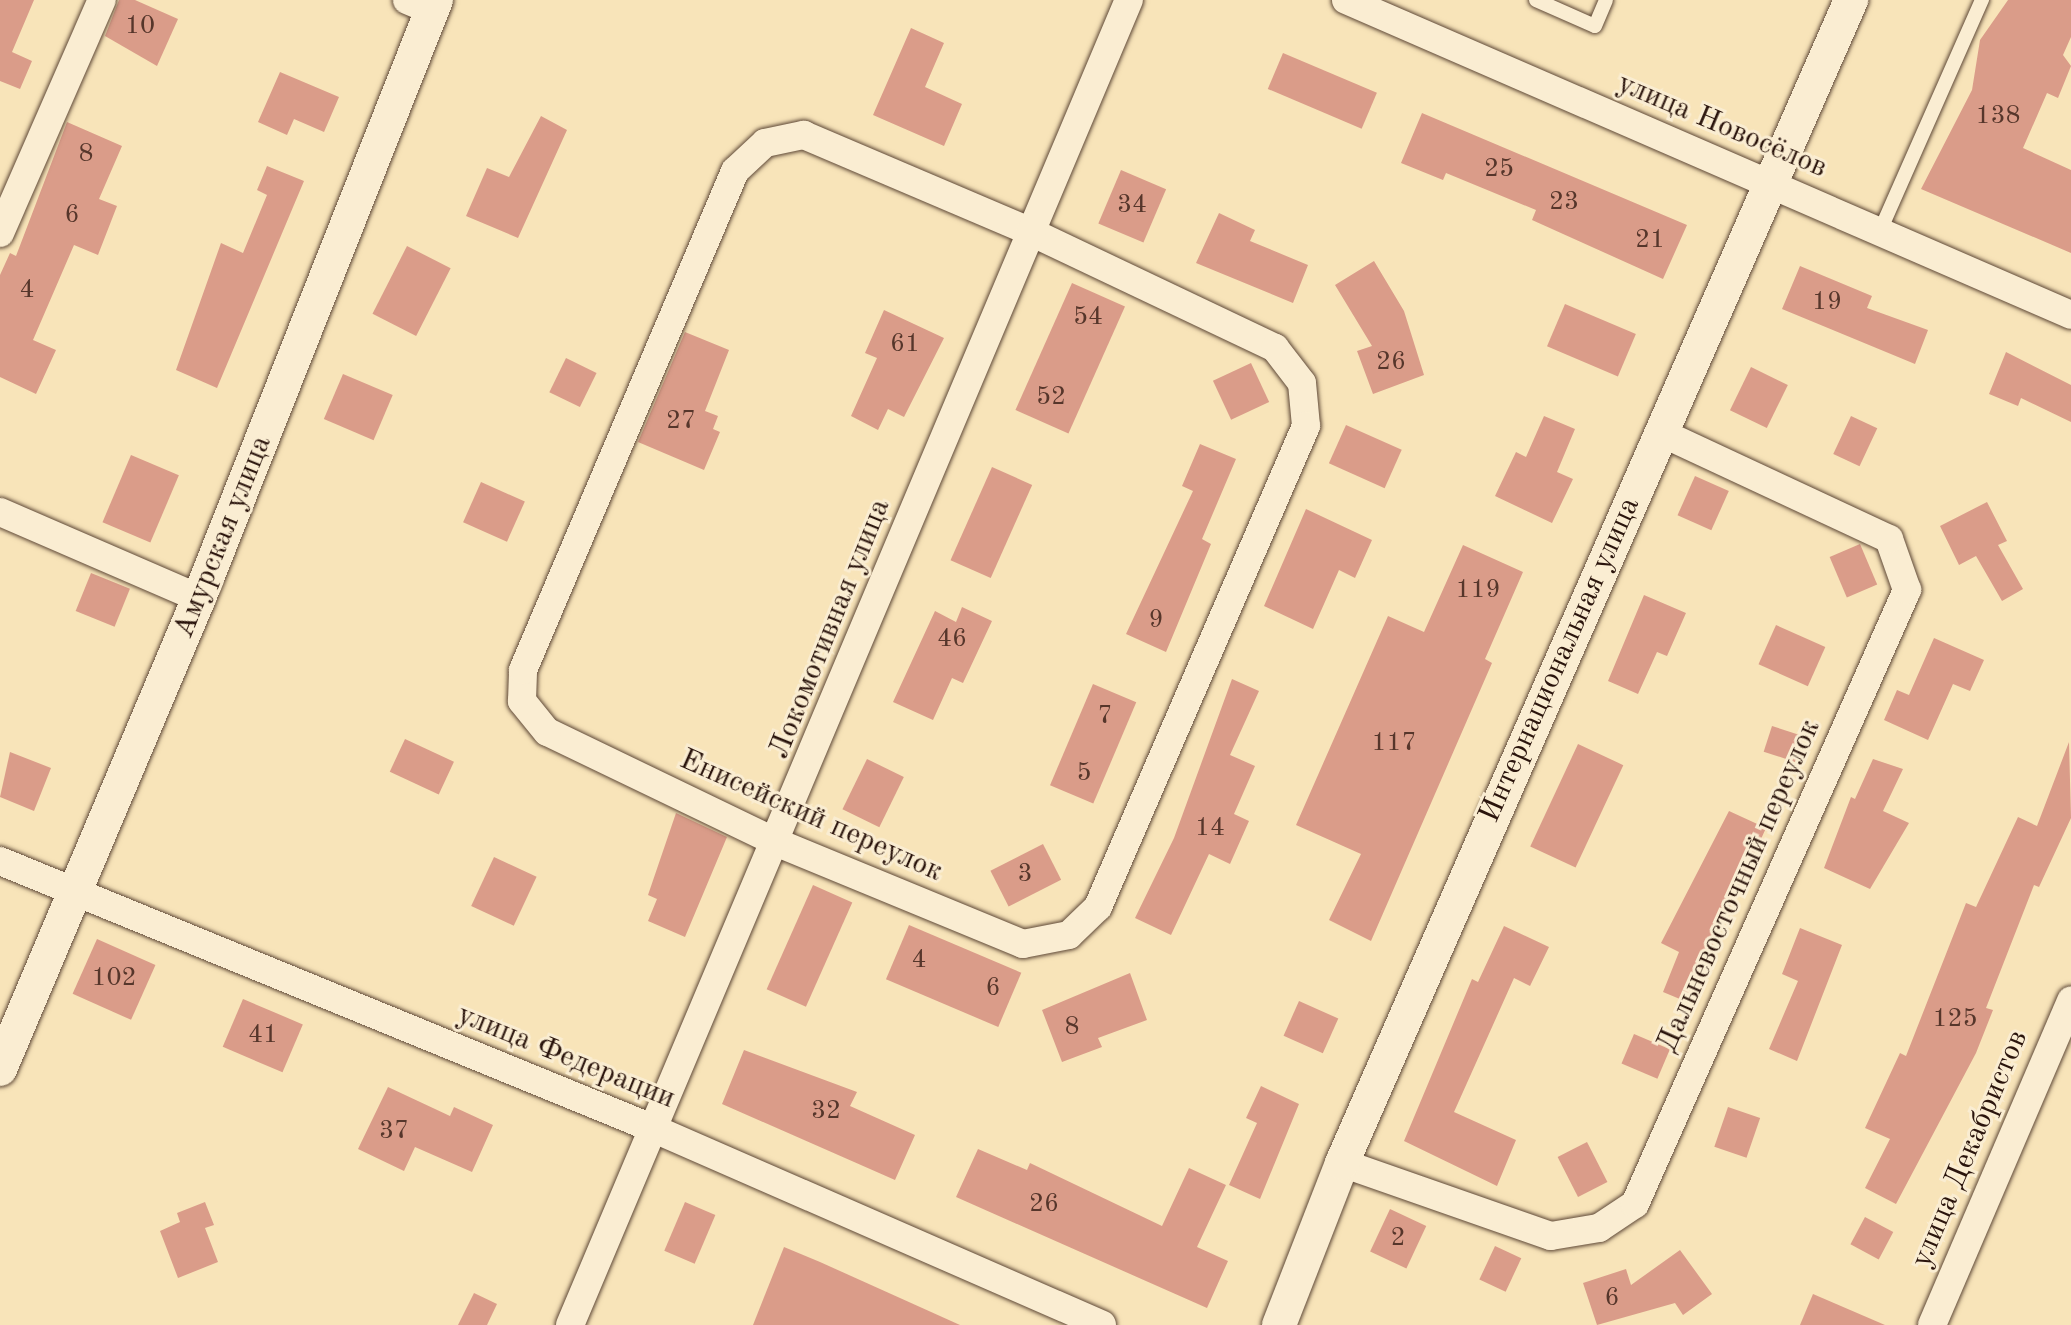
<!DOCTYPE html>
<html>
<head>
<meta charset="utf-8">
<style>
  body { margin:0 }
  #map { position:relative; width:2071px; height:1325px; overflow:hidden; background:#f8e4b9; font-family:"Old Standard TT",serif }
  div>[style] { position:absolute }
  .building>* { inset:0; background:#da9c89; transform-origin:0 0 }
  .roads { filter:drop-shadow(0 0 2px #5e4837) drop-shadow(0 0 2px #5e4837) }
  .service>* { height:14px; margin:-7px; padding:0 7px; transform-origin:7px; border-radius:7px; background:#faedd2 }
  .minor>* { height:28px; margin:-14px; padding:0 14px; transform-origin:14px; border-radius:14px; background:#faedd2 }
  .tertiary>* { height:34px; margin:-17px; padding:0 17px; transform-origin:17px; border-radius:17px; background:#faedd2 }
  span { translate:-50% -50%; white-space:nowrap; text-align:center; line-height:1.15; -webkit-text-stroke:6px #faedd2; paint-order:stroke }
  .number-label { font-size:26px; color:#56362b }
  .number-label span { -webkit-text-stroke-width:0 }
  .street-label { font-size:30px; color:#2a140c }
</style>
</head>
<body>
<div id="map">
  <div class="building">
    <i style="clip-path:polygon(0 0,34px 0,12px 52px,32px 61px,20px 89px,0 81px)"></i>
    <i style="clip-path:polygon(119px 0,135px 0,178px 19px,157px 66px,105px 36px)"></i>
    <i style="clip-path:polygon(2008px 0,2071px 0,2071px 37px,2063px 55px,2071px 66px,2058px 98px,2047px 93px,2023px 148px,2071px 170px,2071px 253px,1921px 189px,1972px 90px,1980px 40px)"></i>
    <i style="clip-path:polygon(911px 28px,944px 43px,925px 87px,962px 104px,944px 146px,873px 115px)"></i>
    <i style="left:1283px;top:53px;width:102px;height:39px;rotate:23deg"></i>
    <i style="clip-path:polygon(280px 72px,339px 97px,324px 132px,294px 119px,287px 135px,258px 122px)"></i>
    <i style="clip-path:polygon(1422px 113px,1687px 225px,1663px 279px,1532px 220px,1536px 210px,1446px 173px,1443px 180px,1401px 163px)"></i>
    <i style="clip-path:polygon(541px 116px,567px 130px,518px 238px,466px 216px,487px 168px,509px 177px)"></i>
    <i style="clip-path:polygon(67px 122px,122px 146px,99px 199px,117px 206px,98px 255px,74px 245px,33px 340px,56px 350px,36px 394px,0 377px,0 275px,10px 253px,16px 256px)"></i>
    <i style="clip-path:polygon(267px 166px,304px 181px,217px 388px,176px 370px,221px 243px,243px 253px,267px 195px,257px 190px)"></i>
    <i style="left:1121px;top:170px;width:49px;height:58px;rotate:23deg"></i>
    <i style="clip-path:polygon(1219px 213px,1255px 230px,1250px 241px,1308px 265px,1293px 303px,1196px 263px)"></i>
    <i style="left:407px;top:246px;width:49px;height:76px;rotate:27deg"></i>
    <i style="clip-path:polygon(1374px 261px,1404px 311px,1424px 375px,1373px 394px,1357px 351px,1372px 346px,1335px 285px)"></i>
    <i style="clip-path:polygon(1800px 266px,1872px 296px,1867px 308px,1928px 330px,1915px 364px,1782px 309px)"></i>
    <i style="left:1072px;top:283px;width:58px;height:139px;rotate:24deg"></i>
    <i style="left:1565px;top:304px;width:77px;height:46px;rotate:23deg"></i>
    <i style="clip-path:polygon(884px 310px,944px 338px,904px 417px,888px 409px,878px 430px,851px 416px,877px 358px,865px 353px)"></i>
    <i style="clip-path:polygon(685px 332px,729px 350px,705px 411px,718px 416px,713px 429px,720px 432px,704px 470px,638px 442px)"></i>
    <i style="clip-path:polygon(2006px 352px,2071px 385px,2071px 422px,2021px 398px,2018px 406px,1989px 394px)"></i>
    <i style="left:566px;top:358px;width:34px;height:38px;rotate:26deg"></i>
    <i style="left:1251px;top:363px;width:43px;height:42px;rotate:65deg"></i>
    <i style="left:1751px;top:367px;width:41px;height:48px;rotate:26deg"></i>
    <i style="left:343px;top:374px;width:54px;height:49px;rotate:23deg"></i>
    <i style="clip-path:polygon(1544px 416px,1575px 429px,1557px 472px,1573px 479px,1552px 523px,1495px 496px,1516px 452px,1526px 457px)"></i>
    <i style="left:1851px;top:416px;width:29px;height:42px;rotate:25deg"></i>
    <i style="left:1346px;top:425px;width:61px;height:42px;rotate:24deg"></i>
    <i style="clip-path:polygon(1200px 444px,1236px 459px,1202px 539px,1211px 544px,1166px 652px,1126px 634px,1193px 491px,1182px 486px)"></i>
    <i style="left:131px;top:455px;width:52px;height:73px;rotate:23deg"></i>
    <i style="left:992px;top:467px;width:44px;height:102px;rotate:24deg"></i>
    <i style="left:1695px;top:476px;width:37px;height:43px;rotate:24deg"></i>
    <i style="left:481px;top:482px;width:48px;height:44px;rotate:24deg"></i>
    <i style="clip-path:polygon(1987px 502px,2007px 541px,1998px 545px,2023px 589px,2002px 601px,1976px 556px,1959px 565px,1940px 526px)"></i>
    <i style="clip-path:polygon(1306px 509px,1372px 540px,1355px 578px,1339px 570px,1313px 629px,1264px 606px)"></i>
    <i style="left:1860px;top:544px;width:44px;height:33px;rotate:67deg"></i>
    <i style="clip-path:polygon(1463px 545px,1523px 572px,1485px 659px,1492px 663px,1371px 941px,1329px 920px,1361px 854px,1296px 825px,1388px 616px,1424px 632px)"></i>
    <i style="left:91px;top:573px;width:42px;height:41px;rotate:22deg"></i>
    <i style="clip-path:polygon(1644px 595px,1686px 613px,1667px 656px,1657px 652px,1638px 694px,1608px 681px)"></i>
    <i style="clip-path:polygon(962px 607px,992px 621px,963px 683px,952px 678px,933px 720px,893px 702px,935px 611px,956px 622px)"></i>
    <i style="left:1776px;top:625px;width:54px;height:43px;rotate:24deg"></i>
    <i style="clip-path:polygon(1934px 638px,1984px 660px,1970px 691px,1953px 684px,1928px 740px,1884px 720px,1897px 690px,1909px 695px)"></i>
    <i style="clip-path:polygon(1232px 679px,1259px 691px,1230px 755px,1255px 766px,1234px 814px,1249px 821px,1230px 864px,1209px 854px,1171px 935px,1135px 918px,1174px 838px)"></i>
    <i style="left:1093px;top:684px;width:47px;height:110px;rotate:23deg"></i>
    <i style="left:1772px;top:726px;width:33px;height:27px;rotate:18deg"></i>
    <i style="left:405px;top:739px;width:54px;height:36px;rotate:25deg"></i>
    <i style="clip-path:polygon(2069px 742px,2071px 818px,2039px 887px,2034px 885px,1986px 1008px,1993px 1010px,1976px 1053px,1896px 1204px,1865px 1188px,1890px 1139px,1865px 1128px,1900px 1053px,1906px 1056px,1966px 903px,1976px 907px,2018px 817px,2037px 826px)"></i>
    <i style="left:1578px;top:744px;width:50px;height:113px;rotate:25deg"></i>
    <i style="clip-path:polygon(10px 752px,51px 768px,34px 811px,0 797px)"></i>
    <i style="left:867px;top:759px;width:41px;height:56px;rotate:26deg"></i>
    <i style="clip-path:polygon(1873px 759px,1903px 769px,1883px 811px,1909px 823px,1870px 889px,1824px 868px,1851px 797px,1855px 799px)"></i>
    <i style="clip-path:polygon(1729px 811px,1766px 828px,1687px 1002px,1663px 992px,1679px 952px,1661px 943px)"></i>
    <i style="clip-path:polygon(676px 813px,727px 837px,685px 937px,648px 921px,657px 899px,648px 895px)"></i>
    <i style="left:1043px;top:844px;width:40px;height:59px;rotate:63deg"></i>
    <i style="left:494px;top:857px;width:47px;height:54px;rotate:25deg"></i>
    <i style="left:813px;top:885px;width:43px;height:114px;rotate:24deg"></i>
    <i style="left:909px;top:925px;width:122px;height:59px;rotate:23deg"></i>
    <i style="clip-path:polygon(1504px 926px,1549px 947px,1530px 986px,1514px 978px,1454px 1112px,1516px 1140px,1497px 1186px,1404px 1141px,1472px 979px,1478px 982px)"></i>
    <i style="clip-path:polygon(1800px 928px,1842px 945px,1797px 1061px,1769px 1049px,1798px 981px,1782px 974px)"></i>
    <i style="left:97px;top:939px;width:64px;height:60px;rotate:24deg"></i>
    <i style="clip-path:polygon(1130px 973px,1147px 1020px,1098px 1038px,1102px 1047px,1062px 1062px,1042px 1010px)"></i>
    <i style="left:243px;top:999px;width:65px;height:52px;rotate:23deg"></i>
    <i style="left:1299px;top:1001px;width:43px;height:38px;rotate:24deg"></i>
    <i style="left:1634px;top:1034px;width:39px;height:32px;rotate:23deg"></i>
    <i style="clip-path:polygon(744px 1050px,857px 1092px,850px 1106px,915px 1135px,895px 1180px,722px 1104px)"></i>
    <i style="clip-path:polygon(1261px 1086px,1299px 1104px,1260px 1199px,1229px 1185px,1257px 1123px,1246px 1118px)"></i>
    <i style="clip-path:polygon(388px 1087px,450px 1116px,454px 1107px,493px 1125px,472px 1172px,415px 1147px,404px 1171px,358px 1149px)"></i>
    <i style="left:1728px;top:1107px;width:34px;height:42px;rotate:19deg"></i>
    <i style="left:1587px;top:1142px;width:45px;height:33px;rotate:63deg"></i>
    <i style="clip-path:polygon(978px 1149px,1027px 1170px,1030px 1163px,1162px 1226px,1189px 1168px,1226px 1185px,1197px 1247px,1228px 1261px,1207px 1308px,956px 1197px)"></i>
    <i style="clip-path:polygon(205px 1202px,214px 1225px,205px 1228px,218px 1262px,178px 1278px,160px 1231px,180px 1222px,177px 1213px)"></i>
    <i style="left:685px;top:1202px;width:33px;height:53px;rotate:23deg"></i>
    <i style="left:1390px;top:1209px;width:40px;height:47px;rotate:25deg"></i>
    <i style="left:1865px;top:1217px;width:32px;height:31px;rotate:28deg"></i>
    <i style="left:1495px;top:1246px;width:29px;height:37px;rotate:25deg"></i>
    <i style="clip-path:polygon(784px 1247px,820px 1262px,960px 1325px,753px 1325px)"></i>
    <i style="clip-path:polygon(1680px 1250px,1712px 1294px,1683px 1315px,1675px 1303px,1597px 1325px,1583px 1283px,1626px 1269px,1631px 1285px)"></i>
    <i style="clip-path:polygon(474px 1293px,497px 1304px,487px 1325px,458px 1325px)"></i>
    <i style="clip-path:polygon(1813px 1294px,1885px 1325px,1800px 1325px)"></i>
  </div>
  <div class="roads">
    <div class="service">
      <i style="left:1536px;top:0;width:64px;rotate:23.8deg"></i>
      <i style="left:1595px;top:26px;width:28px;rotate:-67deg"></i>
      <i style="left:1880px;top:231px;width:253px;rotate:-66.2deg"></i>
    </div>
    <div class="minor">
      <i style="left:407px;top:0;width:26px;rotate:23deg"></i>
      <i style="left:1346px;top:0;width:790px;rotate:23.48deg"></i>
      <i style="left:804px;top:135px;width:247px;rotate:23.1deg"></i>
      <i style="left:1031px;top:232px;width:270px;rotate:25.4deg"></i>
      <i style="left:1275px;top:348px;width:44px;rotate:52.4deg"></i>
      <i style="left:1302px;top:383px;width:43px;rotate:84.7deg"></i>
      <i style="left:1306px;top:426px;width:524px;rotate:113.39deg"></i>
      <i style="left:1098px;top:907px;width:40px;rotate:136deg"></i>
      <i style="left:1069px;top:935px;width:47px;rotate:168.9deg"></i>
      <i style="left:1023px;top:944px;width:265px;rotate:-157.6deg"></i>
      <i style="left:778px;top:843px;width:256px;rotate:-154.3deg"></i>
      <i style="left:547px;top:732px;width:40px;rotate:-129deg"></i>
      <i style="left:522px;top:701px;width:31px;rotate:-88deg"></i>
      <i style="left:523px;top:670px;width:542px;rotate:-66.98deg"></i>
      <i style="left:735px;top:171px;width:41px;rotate:-43deg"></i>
      <i style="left:765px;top:143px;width:40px;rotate:-12deg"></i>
      <i style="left:0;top:233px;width:254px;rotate:-66.4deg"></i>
      <i style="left:0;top:512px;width:217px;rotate:23.4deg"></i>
      <i style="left:0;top:861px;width:705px;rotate:22.27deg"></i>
      <i style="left:652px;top:1128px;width:491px;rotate:23.6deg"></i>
      <i style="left:1342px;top:1163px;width:221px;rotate:19.3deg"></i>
      <i style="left:1551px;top:1236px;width:49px;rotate:-9.5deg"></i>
      <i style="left:1599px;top:1228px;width:43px;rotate:-33.7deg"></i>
      <i style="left:1635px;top:1204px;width:672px;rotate:-66.11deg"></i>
      <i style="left:1907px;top:590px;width:54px;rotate:-109.4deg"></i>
      <i style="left:1889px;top:539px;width:253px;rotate:-155deg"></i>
      <i style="left:570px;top:1325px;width:1438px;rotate:-67.13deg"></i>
      <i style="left:1932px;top:1325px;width:353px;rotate:-66.8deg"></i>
    </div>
    <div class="tertiary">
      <i style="left:0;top:1069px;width:511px;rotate:-67.1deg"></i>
      <i style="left:199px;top:598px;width:643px;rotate:-68.38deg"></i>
      <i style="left:1279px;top:1325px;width:174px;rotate:-68.7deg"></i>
      <i style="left:1342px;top:1163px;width:1270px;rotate:-66.36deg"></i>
    </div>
  </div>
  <div class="number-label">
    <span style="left:140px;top:27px">10</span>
    <span style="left:1998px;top:117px">138</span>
    <span style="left:86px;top:155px">8</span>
    <span style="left:1499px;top:170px">25</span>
    <span style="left:1564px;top:203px">23</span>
    <span style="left:1132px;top:206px">34</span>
    <span style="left:72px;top:216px">6</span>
    <span style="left:1650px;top:241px">21</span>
    <span style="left:27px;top:291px">4</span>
    <span style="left:1827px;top:303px">19</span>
    <span style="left:1088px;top:318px">54</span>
    <span style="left:905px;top:345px">61</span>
    <span style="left:1391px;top:363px">26</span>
    <span style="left:1051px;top:398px">52</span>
    <span style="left:681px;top:422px">27</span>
    <span style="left:1478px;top:591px">119</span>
    <span style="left:1156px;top:621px">9</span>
    <span style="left:952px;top:640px">46</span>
    <span style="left:1105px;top:717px">7</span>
    <span style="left:1394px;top:744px">117</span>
    <span style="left:1084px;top:774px">5</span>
    <span style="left:1210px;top:829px">14</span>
    <span style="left:1025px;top:875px">3</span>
    <span style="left:919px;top:961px">4</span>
    <span style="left:114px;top:979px">102</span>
    <span style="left:993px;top:989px">6</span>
    <span style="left:1955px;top:1020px">125</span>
    <span style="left:1072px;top:1028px">8</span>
    <span style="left:263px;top:1036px">41</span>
    <span style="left:826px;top:1112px">32</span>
    <span style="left:394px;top:1132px">37</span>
    <span style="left:1044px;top:1205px">26</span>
    <span style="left:1398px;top:1239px">2</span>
    <span style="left:1612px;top:1299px">6</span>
  </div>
  <div class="street-label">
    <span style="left:1722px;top:126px;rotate:23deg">улица Новосёлов</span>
    <span style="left:223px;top:537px;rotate:-68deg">Амурская улица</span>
    <span style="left:830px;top:629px;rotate:-68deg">Локомотивная улица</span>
    <span style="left:1560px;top:660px;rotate:-66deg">Интернациональная улица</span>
    <span style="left:811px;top:816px;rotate:24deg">Енисейский переулок</span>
    <span style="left:1739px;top:886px;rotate:-66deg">Дальневосточный переулок</span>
    <span style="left:566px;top:1057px;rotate:22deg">улица Федерации</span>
    <span style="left:1970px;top:1149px;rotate:-67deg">улица Декабристов</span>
  </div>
</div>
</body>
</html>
